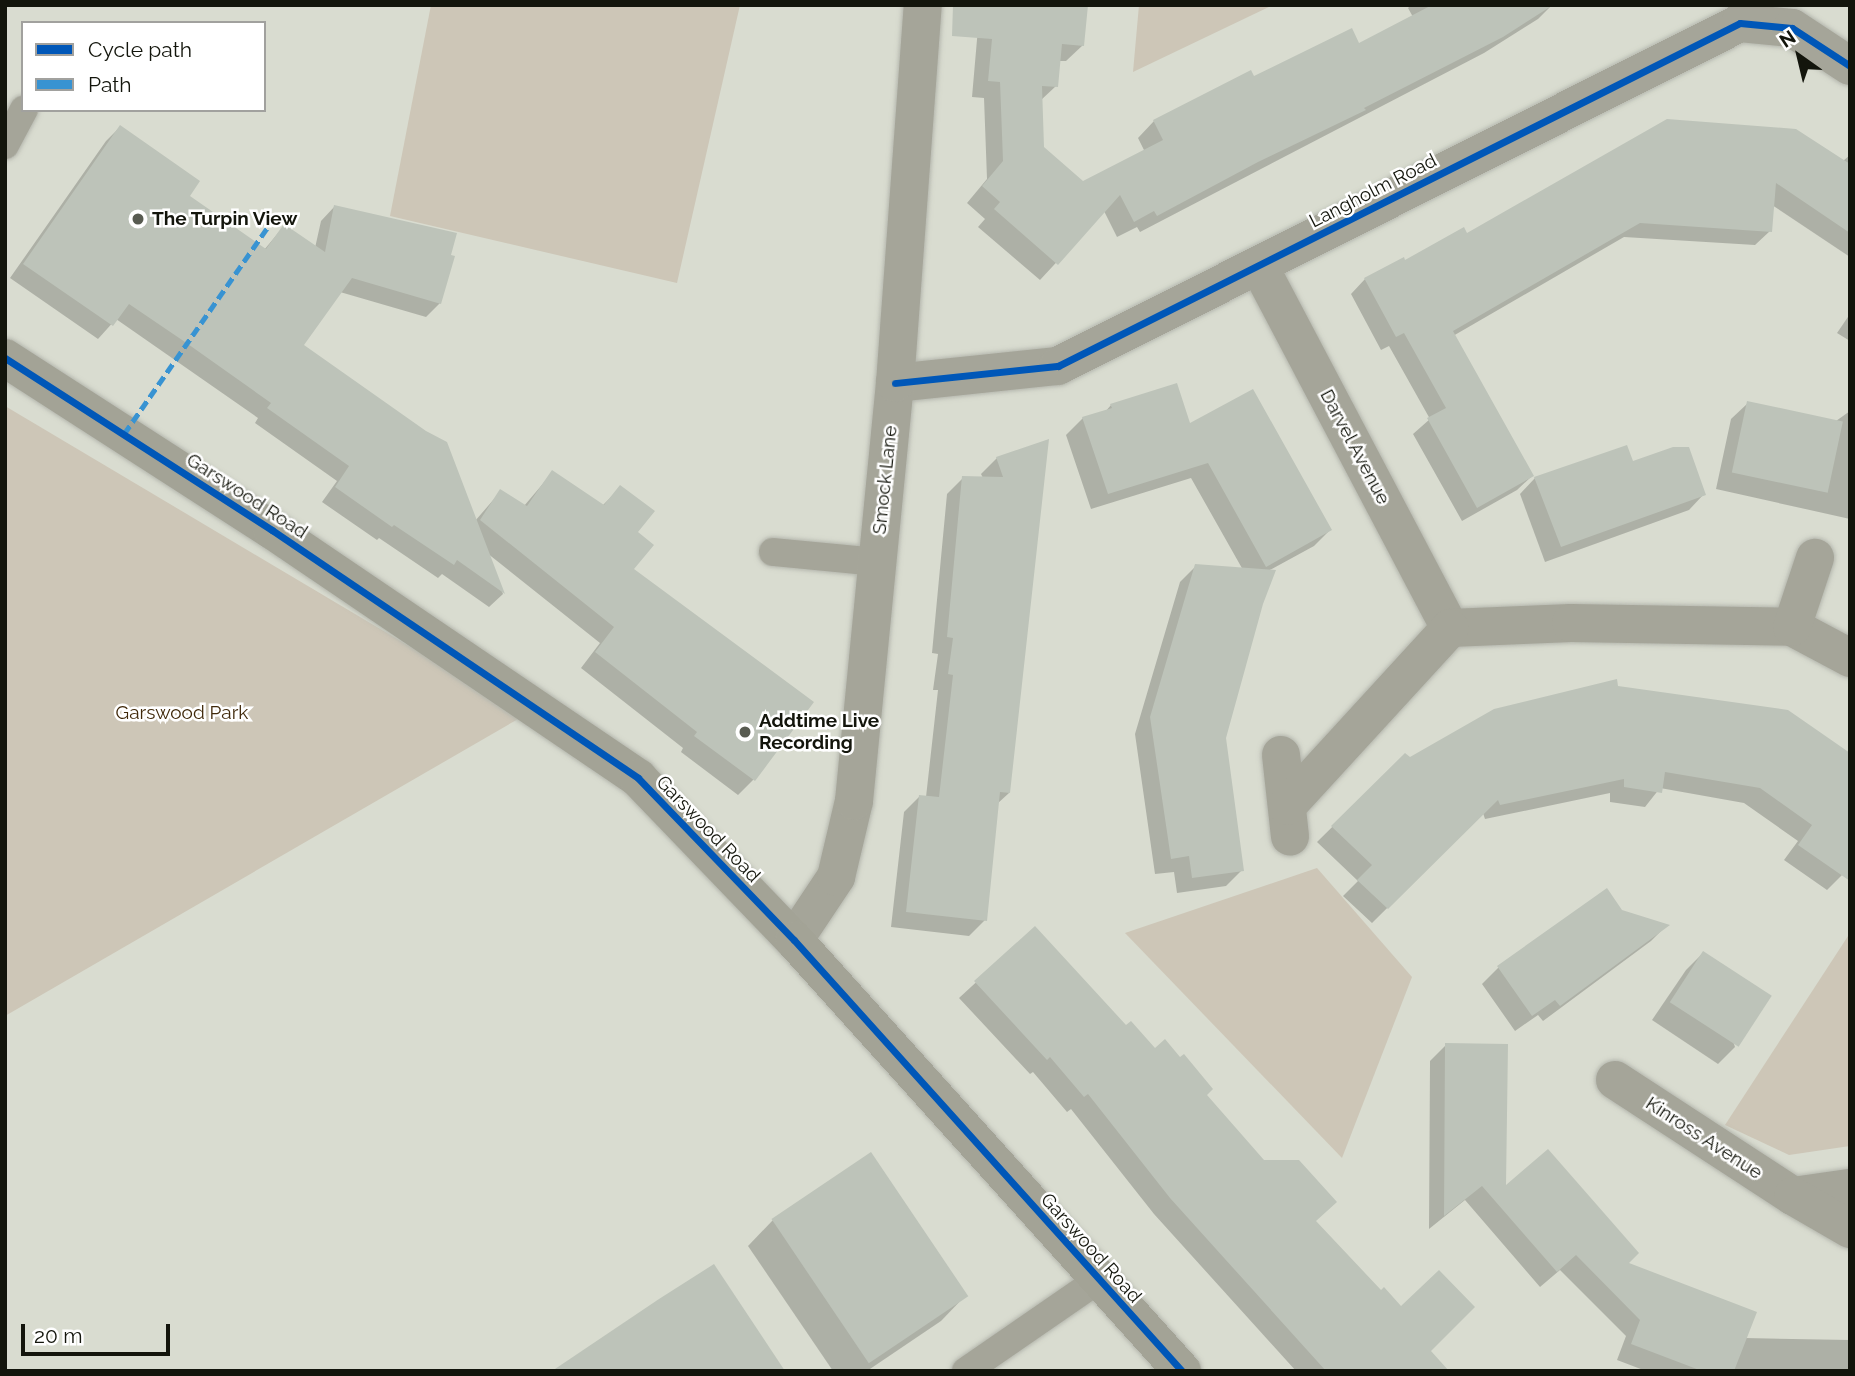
<!DOCTYPE html>
<html>
<head>
<meta charset="utf-8">
<style>
  body { margin:0 }
  #map { position:relative; width:1855px; height:1376px; overflow:hidden; background:#d9dcd0; font-family:Raleway,sans-serif }
  div>[style] { position:absolute }
  .green>* { inset:0; background:#cdc6b7 }
  .shadow>* { inset:0; background:#0003 }
  .building>* { inset:0; background:#bdc3b9; transform-origin:0 0 }
  .roads { filter:drop-shadow(0 0 2px #b5b7ae) drop-shadow(0 0 2px #b5b7ae) }
  .lane>* { height:28px; margin:-14px; padding:0 14px; transform-origin:14px; border-radius:14px; background:#a5a599 }
  .street>* { height:38px; margin:-19px; padding:0 19px; transform-origin:19px; border-radius:19px; background:#a5a599 }
  .secondary>* { height:38px; margin:-19px; padding:0 19px; transform-origin:19px; border-radius:19px; background:#a3a396 }
  .quiet>* { height:5px; margin-top:-2.5px; transform-origin:0; background:repeating-linear-gradient(90deg,#3893d2 0 10px,transparent 0 15px) }
  .cycleway>* { height:7px; margin:-3.5px; padding:0 3.5px; transform-origin:3.5px; border-radius:3.5px; background:#0057b8 }
  .dots>* { width:19px; height:19px; translate:-50% -50%; box-sizing:border-box; border:4px solid #fff; border-radius:50% }
  span { translate:-50% -50%; white-space:nowrap; text-align:center; line-height:1.15; -webkit-text-stroke:5px #fff; paint-order:stroke }
  .street-label { font-size:19px; color:#13150c }
  .poi-label { font-size:19px; color:#13150c; font-weight:700 }
  .left { translate:0 -50%; text-align:left }
  .park-label { font-size:19px; color:#40290a }
  .frame { position:absolute; inset:0; border:7px solid #13150c; pointer-events:none }
  .legend { position:absolute; left:21px; top:21px; width:245px; height:91px; box-sizing:border-box; background:#fff; border:2px solid #a1a19e; margin:0; padding:9px 12px; list-style:none; font-size:21px; color:#13150c }
  .legend li { display:flex; align-items:center; gap:14px; height:35px }
  .legend b { width:35px; border:2px solid #a1a19e }
  .north { position:absolute; left:1764px; top:21px; width:70px; height:70px; -webkit-text-stroke:5px #fff; paint-order:stroke; rotate:326deg; font-size:19px; font-weight:700; line-height:28px; text-align:center; color:#13150c }
  .north::after { content:''; display:block; margin:auto; width:24px; height:32px; background:#13150c; clip-path:polygon(50% 0,100% 100%,50% 72%,0 100%) }
  .scale { position:absolute; left:21px; top:1324px; width:149px; height:32px; box-sizing:border-box; border:4px solid #13150c; border-top:0; padding-left:9px; font-size:21px; line-height:24px; white-space:nowrap; color:#13150c; -webkit-text-stroke:5px #fff; paint-order:stroke }
</style>
</head>
<body>
<div id="map">
  <div class="green">
    <i style="clip-path:polygon(431px 5px,740px 5px,677px 283px,390px 216px)"></i>
    <i style="clip-path:polygon(1139px 5px,1273px 5px,1133px 72px)"></i>
    <i style="clip-path:polygon(5px 406px,525px 715px,5px 1016px)"></i>
    <i style="clip-path:polygon(1317px 868px,1412px 977px,1342px 1158px,1125px 933px)"></i>
    <i style="clip-path:polygon(1850px 933px,1850px 1146px,1789px 1155px,1725px 1125px)"></i>
  </div>
  <div class="shadow">
    <i style="clip-path:polygon(980px 5px,1083px 45px,1066px 61px,1058px 61px,1056px 86px,1040px 101px,1042px 148px,1083px 183px,1145px 152px,1138px 138px,1154px 121px,1254px 78px,1359px 45px,1413px 17px,1408px 8px,1411px 5px,1552px 5px,1538px 19px,1484px 53px,1140px 232px,1137px 227px,1117px 237px,1104px 211px,1040px 280px,978px 227px,985px 219px,967px 203px,987px 179px,984px 98px,972px 97px)"></i>
    <i style="clip-path:polygon(120px 127px,187px 197px,264px 250px,284px 226px,315px 248px,321px 221px,335px 206px,440px 303px,426px 317px,340px 292px,301px 346px,475px 521px,501px 491px,524px 506px,552px 473px,602px 506px,620px 488px,636px 533px,632px 570px,812px 702px,753px 780px,738px 795px,681px 752px,683px 748px,581px 668px,600px 643px,487px 553px,503px 594px,489px 607px,442px 574px,438px 578px,379px 538px,377px 540px,322px 502px,337px 481px,255px 423px,258px 418px,116px 319px,98px 339px,10px 278px,106px 141px)"></i>
    <i style="clip-path:polygon(1850px 155px,1850px 257px,1772px 205px,1770px 231px,1755px 245px,1624px 237px,1453px 336px,1532px 476px,1517px 490px,1462px 521px,1413px 434px,1430px 419px,1389px 346px,1381px 350px,1351px 294px,1365px 279px,1466px 235px,1843px 161px)"></i>
    <i style="clip-path:polygon(1850px 314px,1850px 341px,1837px 333px)"></i>
    <i style="clip-path:polygon(1748px 403px,1836px 421px,1850px 411px,1850px 519px,1716px 489px,1731px 419px)"></i>
    <i style="clip-path:polygon(1111px 405px,1189px 426px,1330px 530px,1314px 546px,1268px 571px,1224px 738px,1242px 870px,1226px 886px,1177px 893px,1174px 872px,1155px 874px,1135px 734px,1180px 582px,1196px 566px,1243px 570px,1191px 478px,1091px 509px,1066px 435px,1083px 418px,1105px 412px)"></i>
    <i style="clip-path:polygon(1047px 442px,1009px 793px,997px 804px,985px 920px,969px 936px,891px 927px,904px 812px,920px 796px,926px 797px,938px 690px,933px 690px,938px 654px,932px 653px,947px 494px,963px 478px,983px 478px,981px 474px,997px 458px)"></i>
    <i style="clip-path:polygon(1632px 463px,1704px 494px,1689px 510px,1545px 562px,1520px 494px,1535px 478px)"></i>
    <i style="clip-path:polygon(1617px 688px,1787px 711px,1842px 875px,1827px 890px,1784px 860px,1798px 841px,1744px 803px,1660px 788px,1645px 807px,1610px 802px,1610px 793px,1485px 819px,1483px 813px,1372px 923px,1343px 896px,1358px 881px,1317px 842px,1405px 755px,1409px 759px)"></i>
    <i style="clip-path:polygon(1606px 891px,1621px 912px,1667px 925px,1651px 941px,1543px 1021px,1538px 1015px,1515px 1031px,1482px 984px,1498px 968px)"></i>
    <i style="clip-path:polygon(1035px 928px,1126px 1028px,1205px 1096px,1447px 1371px,1296px 1371px,1154px 1214px,1071px 1109px,1067px 1112px,1033px 1072px,1030px 1074px,959px 998px)"></i>
    <i style="clip-path:polygon(1703px 953px,1735px 1047px,1718px 1064px,1652px 1020px,1686px 970px)"></i>
    <i style="clip-path:polygon(1446px 1045px,1505px 1189px,1745px 1338px,1850px 1340px,1850px 1371px,1646px 1371px,1617px 1360px,1626px 1336px,1560px 1270px,1540px 1287px,1465px 1200px,1429px 1229px,1430px 1061px)"></i>
    <i style="clip-path:polygon(773px 1220px,966px 1295px,941px 1321px,867px 1371px,833px 1371px,748px 1246px)"></i>
  </div>
  <div class="building">
    <i style="clip-path:polygon(953px 5px,1088px 5px,1084px 46px,1062px 44px,1058px 87px,1042px 86px,1044px 147px,1083px 181px,1163px 140px,1153px 120px,1251px 70px,1254px 76px,1352px 28px,1359px 43px,1432px 5px,1553px 5px,1503px 37px,1364px 108px,1366px 110px,1258px 162px,1157px 216px,1154px 211px,1134px 222px,1120px 195px,1058px 265px,994px 209px,1000px 202px,982px 186px,1003px 161px,1000px 82px,988px 81px,992px 39px,952px 36px)"></i>
    <i style="clip-path:polygon(1667px 119px,1796px 129px,1850px 164px,1850px 233px,1776px 183px,1772px 232px,1640px 223px,1453px 331px,1534px 476px,1477px 508px,1427px 418px,1446px 408px,1404px 333px,1396px 337px,1364px 278px,1404px 257px,1405px 260px,1464px 227px,1467px 233px)"></i>
    <i style="clip-path:polygon(120px 125px,200px 181px,190px 196px,266px 249px,284px 224px,325px 252px,334px 205px,457px 233px,451px 255px,455px 256px,441px 304px,352px 278px,304px 345px,426px 431px,447px 442px,505px 594px,457px 560px,454px 565px,394px 525px,392px 527px,335px 487px,349px 466px,267px 408px,271px 403px,185px 342px,129px 304px,113px 326px,23px 264px)"></i>
    <i style="clip-path:polygon(1177px 383px,1190px 423px,1253px 389px,1332px 530px,1266px 567px,1208px 463px,1108px 494px,1082px 417px,1112px 408px,1110px 404px)"></i>
    <i style="left:1747px;top:401px;width:98px;height:73px;rotate:12deg"></i>
    <i style="clip-path:polygon(1049px 439px,1010px 793px,1000px 792px,987px 921px,906px 912px,919px 795px,939px 797px,953px 675px,948px 674px,953px 638px,947px 637px,962px 476px,1003px 477px,996px 457px)"></i>
    <i style="clip-path:polygon(1627px 445px,1633px 461px,1673px 447px,1689px 447px,1706px 495px,1561px 547px,1534px 477px)"></i>
    <i style="clip-path:polygon(552px 470px,604px 505px,620px 485px,655px 511px,638px 532px,654px 545px,634px 569px,814px 702px,755px 781px,694px 736px,697px 732px,595px 652px,614px 627px,480px 520px,500px 489px,527px 506px)"></i>
    <i style="clip-path:polygon(1195px 564px,1276px 570px,1263px 604px,1226px 738px,1244px 871px,1192px 878px,1189px 856px,1171px 859px,1150px 717px)"></i>
    <i style="clip-path:polygon(1617px 679px,1618px 686px,1788px 710px,1850px 753px,1850px 881px,1798px 845px,1812px 825px,1760px 788px,1665px 772px,1662px 793px,1624px 787px,1624px 779px,1500px 805px,1498px 800px,1388px 909px,1357px 880px,1372px 865px,1331px 826px,1405px 753px,1410px 757px,1494px 709px)"></i>
    <i style="clip-path:polygon(1607px 888px,1622px 910px,1670px 925px,1560px 1006px,1555px 1000px,1532px 1016px,1497px 966px)"></i>
    <i style="clip-path:polygon(1035px 926px,1126px 1025px,1131px 1021px,1155px 1048px,1165px 1039px,1180px 1057px,1184px 1054px,1213px 1089px,1207px 1095px,1264px 1160px,1299px 1160px,1337px 1202px,1316px 1221px,1381px 1290px,1384px 1287px,1401px 1306px,1439px 1270px,1475px 1307px,1431px 1351px,1449px 1371px,1326px 1371px,1170px 1198px,1088px 1094px,1084px 1097px,1050px 1057px,1047px 1060px,974px 981px)"></i>
    <i style="left:1703px;top:951px;width:82px;height:61px;rotate:33deg"></i>
    <i style="clip-path:polygon(1445px 1043px,1508px 1044px,1506px 1185px,1548px 1149px,1639px 1253px,1629px 1263px,1757px 1312px,1734px 1371px,1702px 1371px,1631px 1344px,1640px 1320px,1576px 1255px,1557px 1272px,1482px 1186px,1444px 1216px)"></i>
    <i style="left:871px;top:1152px;width:174px;height:120px;rotate:56deg"></i>
    <i style="clip-path:polygon(714px 1264px,785px 1371px,552px 1371px,659px 1299px)"></i>
  </div>
  <div class="roads">
    <div class="lane">
      <i style="left:5px;top:145px;width:40px;rotate:-62deg"></i>
      <i style="left:773px;top:552px;width:104px;rotate:5.5deg"></i>
      <i style="left:966px;top:1371px;width:160px;rotate:-34.6deg"></i>
    </div>
    <div class="street">
      <i style="left:1259px;top:266px;width:409px;rotate:62.2deg"></i>
      <i style="left:1450px;top:628px;width:121px;rotate:-2.4deg"></i>
      <i style="left:1571px;top:623px;width:221px;rotate:1deg"></i>
      <i style="left:1792px;top:627px;width:66px;rotate:28.1deg"></i>
      <i style="left:895px;top:383px;width:164px;rotate:-6deg"></i>
      <i style="left:1058px;top:366px;width:763px;rotate:-26.7deg"></i>
      <i style="left:1740px;top:23px;width:52px;rotate:5.5deg"></i>
      <i style="left:1792px;top:28px;width:69px;rotate:33.2deg"></i>
      <i style="left:1792px;top:627px;width:73px;rotate:-71.6deg"></i>
      <i style="left:1281px;top:755px;width:82px;rotate:83.7deg"></i>
      <i style="left:1287px;top:806px;width:241px;rotate:-47.5deg"></i>
      <i style="left:794px;top:940px;width:76px;rotate:-56.3deg"></i>
      <i style="left:836px;top:877px;width:78px;rotate:-76.7deg"></i>
      <i style="left:854px;top:801px;width:420px;rotate:-84.4deg"></i>
      <i style="left:895px;top:383px;width:379px;rotate:-85.8deg"></i>
      <i style="left:1615px;top:1080px;width:212px;rotate:33.1deg"></i>
      <i style="left:1793px;top:1196px;width:58px;rotate:-8deg"></i>
      <i style="left:1793px;top:1196px;width:66px;rotate:30.1deg"></i>
    </div>
    <div class="secondary">
      <i style="left:5px;top:358px;width:318px;rotate:32.8deg"></i>
      <i style="left:272px;top:530px;width:442px;rotate:34.1deg"></i>
      <i style="left:638px;top:778px;width:225px;rotate:46.1deg"></i>
      <i style="left:794px;top:940px;width:580px;rotate:48.01deg"></i>
    </div>
  </div>
  <div class="quiet">
    <i style="left:124px;top:434px;width:254px;rotate:-55.2deg"></i>
  </div>
  <div class="cycleway">
    <i style="left:5px;top:358px;width:318px;rotate:32.8deg"></i>
    <i style="left:272px;top:530px;width:442px;rotate:34.1deg"></i>
    <i style="left:638px;top:778px;width:225px;rotate:46.1deg"></i>
    <i style="left:794px;top:940px;width:580px;rotate:48.01deg"></i>
    <i style="left:895px;top:383px;width:164px;rotate:-6deg"></i>
    <i style="left:1058px;top:366px;width:763px;rotate:-26.7deg"></i>
    <i style="left:1740px;top:23px;width:52px;rotate:5.5deg"></i>
    <i style="left:1792px;top:28px;width:69px;rotate:33.2deg"></i>
  </div>
  <div class="dots">
    <i style="left:138px;top:219px;background:#585b51"></i>
    <i style="left:745px;top:732px;background:#585b51"></i>
  </div>
  <div class="street-label">
    <span style="left:1373px;top:191px;rotate:-27deg">Langholm Road</span>
    <span style="left:1355px;top:447px;rotate:62deg">Darvel Avenue</span>
    <span style="left:885px;top:480px;rotate:-84deg">Smock Lane</span>
    <span style="left:247px;top:496px;rotate:33deg">Garswood Road</span>
    <span style="left:708px;top:829px;rotate:46deg">Garswood Road</span>
    <span style="left:1704px;top:1138px;rotate:33deg">Kinross Avenue</span>
    <span style="left:1091px;top:1248px;rotate:48deg">Garswood Road</span>
  </div>
  <div class="poi-label">
    <span class="left" style="left:152px;top:219px">The Turpin View</span>
    <span class="left" style="left:759px;top:732px">Addtime Live<br>Recording</span>
  </div>
  <div class="park-label">
    <span style="left:182px;top:713px">Garswood Park</span>
  </div>
  <div class="frame"></div>
  <ul class="legend">
  <li><b style="height:9px;background:#0057b8"></b>Cycle path</li>
  <li><b style="height:9px;background:#3893d2"></b>Path</li>
  </ul>
  <div class="north">N</div>
  <div class="scale">20 m</div>
</div>
</body>
</html>
